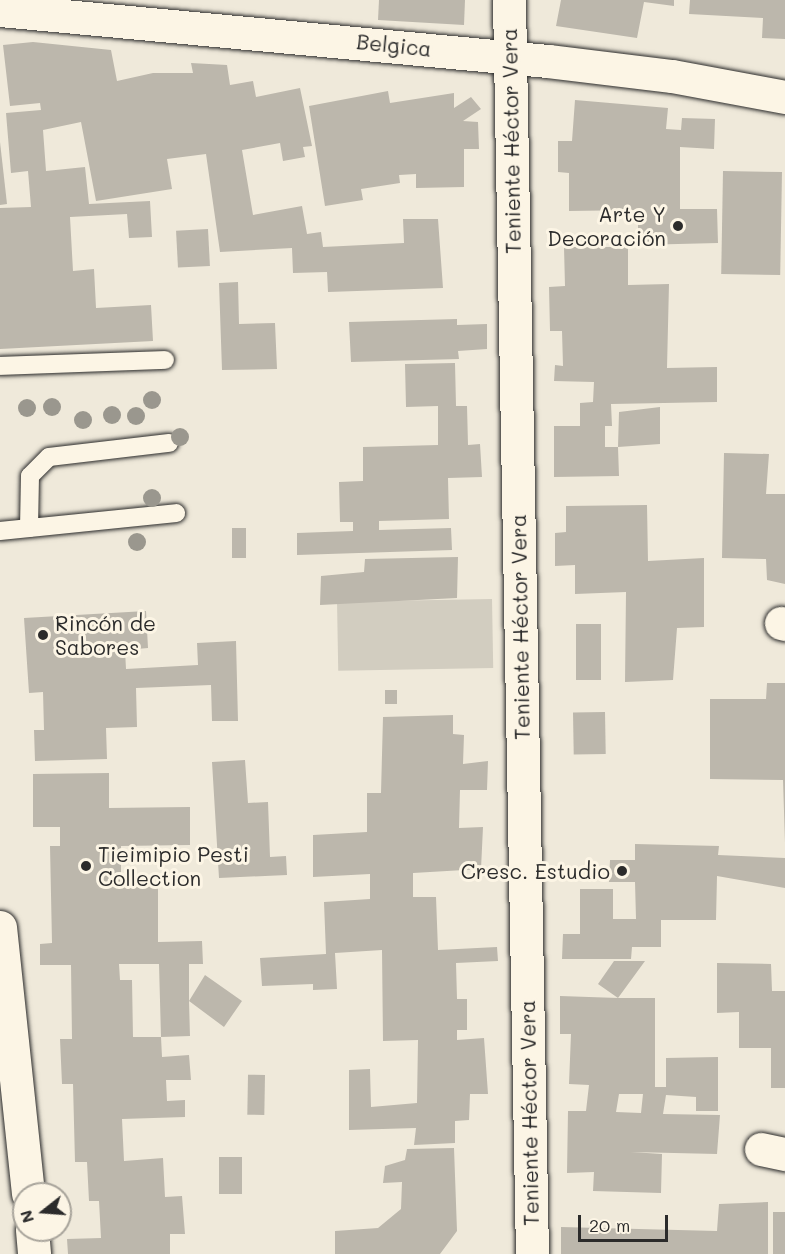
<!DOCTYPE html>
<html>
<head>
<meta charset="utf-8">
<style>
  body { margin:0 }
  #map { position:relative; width:785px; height:1254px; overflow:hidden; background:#efe9da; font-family:Mali,sans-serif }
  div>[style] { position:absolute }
  .green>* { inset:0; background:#d2cdc0; transform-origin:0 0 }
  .building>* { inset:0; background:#bcb7ac; transform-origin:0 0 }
  .roads { filter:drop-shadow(0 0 2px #2b2b2b) drop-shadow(0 0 2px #2b2b2b) }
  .service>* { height:18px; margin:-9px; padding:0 9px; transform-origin:9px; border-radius:9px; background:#fcf5e5 }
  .minor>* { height:33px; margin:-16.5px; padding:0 16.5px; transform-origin:16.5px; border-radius:16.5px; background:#fcf5e5 }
  .trees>* { width:18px; height:18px; margin:-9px; border-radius:50%; background:#9a978e }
  .dots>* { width:16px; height:16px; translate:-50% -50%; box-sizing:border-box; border:3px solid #fcf5e5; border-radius:50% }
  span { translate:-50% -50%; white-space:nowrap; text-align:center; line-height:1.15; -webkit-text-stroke:6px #fcf5e5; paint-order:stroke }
  .street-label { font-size:21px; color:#2b2b2b }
  .poi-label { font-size:21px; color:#2b2b2b }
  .right { translate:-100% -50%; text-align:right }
  .left { translate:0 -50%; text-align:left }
  .north { position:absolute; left:12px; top:1182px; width:60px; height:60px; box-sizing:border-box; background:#fcf5e5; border:2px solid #a8a49b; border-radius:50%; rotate:253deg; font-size:16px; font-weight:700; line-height:24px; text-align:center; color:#2b2b2b }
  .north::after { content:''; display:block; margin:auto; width:21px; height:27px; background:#2b2b2b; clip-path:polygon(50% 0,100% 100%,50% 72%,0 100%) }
  .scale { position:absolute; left:578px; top:1215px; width:90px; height:27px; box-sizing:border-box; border:3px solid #2b2b2b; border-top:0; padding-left:8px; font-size:18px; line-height:21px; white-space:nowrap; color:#2b2b2b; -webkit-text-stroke:4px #fcf5e5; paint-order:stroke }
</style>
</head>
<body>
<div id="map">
  <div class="green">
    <i style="left:492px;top:599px;width:69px;height:155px;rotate:89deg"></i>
  </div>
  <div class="building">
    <i style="clip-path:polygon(379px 0,465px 0,464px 25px,378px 20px)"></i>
    <i style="clip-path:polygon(561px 0,674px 0,674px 6px,644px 2px,637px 38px,556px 26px)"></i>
    <i style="clip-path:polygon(690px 0,785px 0,785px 39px,762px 38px,763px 18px,689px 14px)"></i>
    <i style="clip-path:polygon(33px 42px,111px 50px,117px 81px,153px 73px,193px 73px,191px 63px,227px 65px,230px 85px,253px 81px,256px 97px,300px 88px,312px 146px,303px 147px,305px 157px,283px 161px,280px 143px,242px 150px,253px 215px,302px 206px,307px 234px,321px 232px,323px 247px,404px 243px,403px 219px,438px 219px,443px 288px,328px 292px,327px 272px,293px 273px,292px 248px,220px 252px,206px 154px,167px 159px,172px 189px,96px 201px,81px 122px,43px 130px,46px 171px,85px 167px,89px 204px,150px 201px,152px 237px,129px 238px,127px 214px,70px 217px,73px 271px,94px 269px,96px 308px,151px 305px,153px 341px,0 349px,0 208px,31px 207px,28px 171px,11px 173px,6px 113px,41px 110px,40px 103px,10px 106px,3px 45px)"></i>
    <i style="clip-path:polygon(388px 91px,390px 103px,454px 93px,454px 108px,471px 97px,481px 109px,463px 121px,478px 122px,479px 149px,464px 149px,464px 187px,416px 188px,416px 174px,399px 175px,400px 183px,361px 189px,363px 200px,325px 206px,309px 106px)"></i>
    <i style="clip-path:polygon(575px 100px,668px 108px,666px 129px,681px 130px,682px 118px,715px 119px,714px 149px,680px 147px,680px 209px,717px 209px,718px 243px,638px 245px,638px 210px,569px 211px,569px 173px,558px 172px,558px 141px,572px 141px)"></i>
    <i style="clip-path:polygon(0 142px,7px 204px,0 205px)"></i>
    <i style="left:723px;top:171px;width:59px;height:103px;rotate:1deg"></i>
    <i style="left:208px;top:229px;width:37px;height:32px;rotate:87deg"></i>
    <i style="clip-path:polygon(564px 247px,628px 247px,628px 285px,669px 284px,667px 368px,717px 367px,717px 402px,611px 404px,612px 426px,605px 426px,605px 447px,618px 447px,619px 412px,660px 407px,660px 444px,618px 447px,619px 476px,554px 477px,554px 426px,580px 426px,580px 403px,593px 402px,594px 382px,554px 381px,555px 365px,563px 366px,562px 331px,550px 331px,549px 287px,565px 286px)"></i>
    <i style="clip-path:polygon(238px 282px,239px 324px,275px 323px,277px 369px,222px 370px,219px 283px)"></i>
    <i style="clip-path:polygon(457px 319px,457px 325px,487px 324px,487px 349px,458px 351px,459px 359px,351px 362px,349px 322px)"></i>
    <i style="clip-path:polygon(455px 363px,456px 406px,467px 406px,468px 445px,480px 444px,482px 477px,448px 478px,449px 519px,379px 521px,379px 530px,451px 528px,452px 550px,297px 555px,297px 533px,353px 531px,353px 522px,340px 522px,339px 482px,363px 481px,363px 447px,438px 445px,438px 406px,406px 407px,405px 364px)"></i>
    <i style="clip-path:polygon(724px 453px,769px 454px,766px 494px,785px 494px,785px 584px,767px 580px,766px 559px,722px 558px)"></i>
    <i style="clip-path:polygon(647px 505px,648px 561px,704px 558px,704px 627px,677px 628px,673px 680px,625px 682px,626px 592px,575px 594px,575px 565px,555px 566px,555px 533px,566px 532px,566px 506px)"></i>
    <i style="left:232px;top:528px;width:14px;height:30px"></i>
    <i style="clip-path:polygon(458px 557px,457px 598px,320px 605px,321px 576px,364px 572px,365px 559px)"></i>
    <i style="clip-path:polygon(146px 611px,148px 648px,125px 650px,126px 669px,198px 665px,197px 643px,236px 641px,238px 721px,212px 721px,211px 685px,136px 688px,137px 727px,106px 728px,107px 759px,35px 761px,34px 730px,44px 730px,43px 692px,29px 693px,24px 618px)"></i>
    <i style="left:576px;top:624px;width:25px;height:56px"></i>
    <i style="clip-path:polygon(767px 683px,785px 683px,785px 843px,783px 780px,710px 779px,710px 699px,766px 699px)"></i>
    <i style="left:385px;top:690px;width:12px;height:14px"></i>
    <i style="left:605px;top:712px;width:42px;height:32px;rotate:89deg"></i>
    <i style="clip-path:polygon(453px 715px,453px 734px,464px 735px,463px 764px,488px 761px,487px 790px,460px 790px,459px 828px,483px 827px,481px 869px,413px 873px,413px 897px,436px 897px,438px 950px,497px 947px,498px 961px,456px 963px,457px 999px,467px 999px,467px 1030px,457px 1030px,457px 1040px,484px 1038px,488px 1094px,470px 1094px,469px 1120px,455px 1121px,455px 1143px,414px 1145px,416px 1128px,349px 1130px,349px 1070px,370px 1069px,371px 1107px,417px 1103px,418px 1040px,383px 1041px,382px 950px,335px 953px,337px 989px,313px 990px,313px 984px,262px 986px,260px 958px,326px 954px,324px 902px,370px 899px,370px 874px,313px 877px,313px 835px,367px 832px,367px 793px,381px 793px,383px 717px)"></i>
    <i style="clip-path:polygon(245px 760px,248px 803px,268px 802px,270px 857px,286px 856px,287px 875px,219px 878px,212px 762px)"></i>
    <i style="clip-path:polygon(evenodd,109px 773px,109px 808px,190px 807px,190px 845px,121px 846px,121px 887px,158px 886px,158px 942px,202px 941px,203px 964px,189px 964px,189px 1001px,205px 975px,242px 1001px,224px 1027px,189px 1001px,190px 1036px,161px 1037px,162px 1057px,189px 1055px,191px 1080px,166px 1080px,167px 1101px,185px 1100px,185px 1117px,122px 1119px,124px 1161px,163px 1158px,165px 1197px,182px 1196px,185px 1234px,170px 1234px,170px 1254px,68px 1254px,67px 1239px,101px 1238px,99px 1201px,89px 1201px,87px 1162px,75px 1162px,73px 1084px,62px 1084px,60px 1039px,72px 1039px,71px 965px,40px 965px,40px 944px,52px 943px,50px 846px,60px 846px,60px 827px,33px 827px,33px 774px,109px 773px,119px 964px,159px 964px,161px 1037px,133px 1037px,132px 980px,120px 980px,119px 964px)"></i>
    <i style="clip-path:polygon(635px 844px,719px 846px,718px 855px,785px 858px,785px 888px,717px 876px,716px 920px,661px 920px,661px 947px,632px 947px,631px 959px,562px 959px,563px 934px,580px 934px,580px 889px,613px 889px,613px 919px,636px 919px,635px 882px,609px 882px,610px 860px,635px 860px)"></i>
    <i style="clip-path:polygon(evenodd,614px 961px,645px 961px,618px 998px,655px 998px,655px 1087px,666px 1087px,666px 1058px,718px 1057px,718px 1111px,696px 1111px,696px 1097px,666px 1095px,663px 1114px,720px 1115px,717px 1154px,631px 1152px,662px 1154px,661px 1193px,593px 1191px,594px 1172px,567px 1173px,568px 1111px,586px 1111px,589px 1085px,569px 1084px,571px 1034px,560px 1034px,560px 996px,618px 998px,598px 984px,614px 961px,619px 1094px,643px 1094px,641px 1113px,616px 1112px,619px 1094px)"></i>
    <i style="clip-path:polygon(717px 963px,771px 964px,772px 991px,785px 991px,785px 1088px,771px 1088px,771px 1048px,739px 1048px,739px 1012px,717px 1013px)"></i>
    <i style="left:265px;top:1075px;width:40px;height:17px;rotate:91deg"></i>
    <i style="clip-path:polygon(454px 1148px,457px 1231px,440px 1254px,335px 1254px,335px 1231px,378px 1228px,401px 1209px,402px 1182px,383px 1183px,385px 1166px,405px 1160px,407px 1149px)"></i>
    <i style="left:219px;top:1157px;width:23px;height:37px"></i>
    <i style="clip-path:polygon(768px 1202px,768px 1254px,561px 1254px,561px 1227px,717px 1231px,719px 1204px)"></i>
    <i style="left:773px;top:1212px;width:12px;height:42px"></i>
  </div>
  <div class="roads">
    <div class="service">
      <i style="left:0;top:366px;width:165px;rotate:-2.1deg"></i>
      <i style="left:29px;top:528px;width:52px;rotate:-88.9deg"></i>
      <i style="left:30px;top:476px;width:27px;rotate:-45deg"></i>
      <i style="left:49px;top:457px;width:121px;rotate:-6.7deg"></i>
      <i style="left:0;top:531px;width:177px;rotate:-5.8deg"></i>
    </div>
    <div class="minor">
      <i style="left:509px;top:0;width:1254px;rotate:88.95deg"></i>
      <i style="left:0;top:10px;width:550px;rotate:5.32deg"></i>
      <i style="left:548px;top:61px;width:125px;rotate:6.9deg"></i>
      <i style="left:672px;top:76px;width:115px;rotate:10.5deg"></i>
      <i style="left:781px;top:623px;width:4px;rotate:14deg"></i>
      <i style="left:0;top:927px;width:268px;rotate:84deg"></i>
      <i style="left:761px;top:1149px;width:25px;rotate:12deg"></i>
      <i style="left:32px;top:1230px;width:24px;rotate:85deg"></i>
    </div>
  </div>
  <div class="trees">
    <i style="left:152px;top:400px"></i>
    <i style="left:52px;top:407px"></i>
    <i style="left:27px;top:408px"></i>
    <i style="left:112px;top:415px"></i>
    <i style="left:136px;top:416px"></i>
    <i style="left:83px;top:420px"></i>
    <i style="left:180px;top:437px"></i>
    <i style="left:152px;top:498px"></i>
    <i style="left:137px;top:542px"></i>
  </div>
  <div class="dots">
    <i style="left:678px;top:226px;background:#2b2b2b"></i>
    <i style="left:43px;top:635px;background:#2b2b2b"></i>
    <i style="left:86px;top:866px;background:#2b2b2b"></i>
    <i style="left:622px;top:871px;background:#2b2b2b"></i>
  </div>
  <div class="street-label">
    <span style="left:394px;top:45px;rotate:6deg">Belgica</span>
    <span style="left:511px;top:141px;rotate:-91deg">Teniente Héctor Vera</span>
    <span style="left:520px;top:627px;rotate:-91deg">Teniente Héctor Vera</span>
    <span style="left:529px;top:1113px;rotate:-91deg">Teniente Héctor Vera</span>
  </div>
  <div class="poi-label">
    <span class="right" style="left:666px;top:226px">Arte Y<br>Decoración</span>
    <span class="left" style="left:55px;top:635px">Rincón de<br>Sabores</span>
    <span class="left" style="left:98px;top:866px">Tieimipio Pesti<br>Collection</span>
    <span class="right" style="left:610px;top:871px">Cresc. Estudio</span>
  </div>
  <div class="north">N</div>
  <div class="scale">20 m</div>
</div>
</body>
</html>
